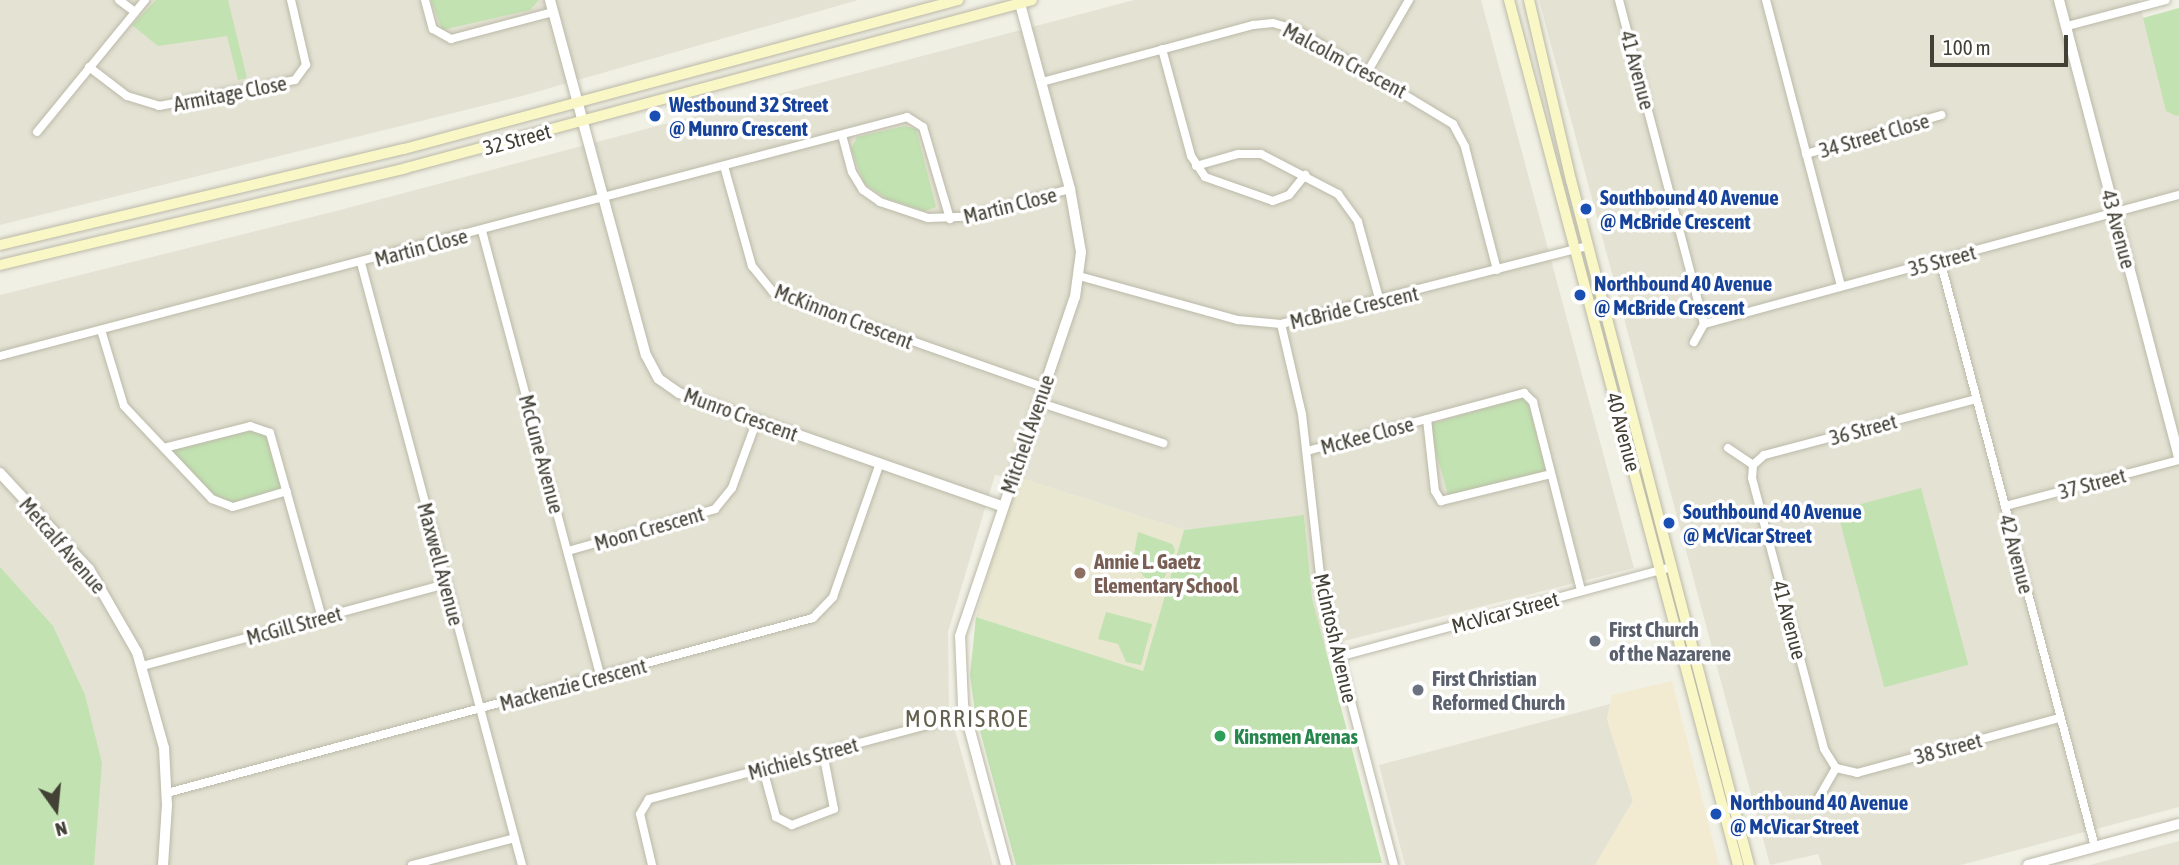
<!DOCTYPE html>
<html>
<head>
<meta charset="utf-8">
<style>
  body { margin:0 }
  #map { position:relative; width:2179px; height:865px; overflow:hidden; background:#f1f0e5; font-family:"Asap Condensed",sans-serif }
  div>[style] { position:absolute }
  .residential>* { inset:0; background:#e4e2d3 }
  .commercial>* { inset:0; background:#f2ead1 }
  .education>* { inset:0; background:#e9e7d0 }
  .green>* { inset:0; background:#c2e2b1; transform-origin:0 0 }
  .roads { filter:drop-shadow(0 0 2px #bbb9a8) drop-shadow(0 0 2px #bbb9a8) }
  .minor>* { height:8px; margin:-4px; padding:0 4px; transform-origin:4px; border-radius:4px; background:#fff }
  .tertiary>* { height:10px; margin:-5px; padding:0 5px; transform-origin:5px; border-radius:5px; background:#fff }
  .secondary>* { height:10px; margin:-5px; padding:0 5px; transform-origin:5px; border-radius:5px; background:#faf7c6 }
  .dots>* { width:19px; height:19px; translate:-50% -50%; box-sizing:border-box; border:4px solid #fff; border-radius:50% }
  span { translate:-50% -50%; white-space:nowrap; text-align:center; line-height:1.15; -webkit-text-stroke:7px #fff; paint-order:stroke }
  .street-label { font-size:21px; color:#434035 }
  .transit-label { font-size:21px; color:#164399; font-weight:700 }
  .left { translate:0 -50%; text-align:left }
  .education-label { font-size:21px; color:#785e54; font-weight:700 }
  .worship-label { font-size:21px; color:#5b616d; font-weight:700 }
  .leisure-label { font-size:21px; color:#27864d; font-weight:700 }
  .quarter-label { font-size:24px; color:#64604d; letter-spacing:2px }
  .north { position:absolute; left:21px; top:774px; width:70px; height:70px; -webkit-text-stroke:5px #fff; paint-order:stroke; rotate:165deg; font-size:19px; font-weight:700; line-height:28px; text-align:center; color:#434035 }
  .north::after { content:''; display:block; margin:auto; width:24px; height:32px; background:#434035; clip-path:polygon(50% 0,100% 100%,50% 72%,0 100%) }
  .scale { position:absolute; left:1930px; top:35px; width:138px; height:32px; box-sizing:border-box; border:4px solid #434035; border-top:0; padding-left:9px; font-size:21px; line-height:24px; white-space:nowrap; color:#434035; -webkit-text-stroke:5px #fff; paint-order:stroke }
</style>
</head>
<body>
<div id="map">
  <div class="residential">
    <i style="clip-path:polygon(0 0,858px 0,522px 96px,0 225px)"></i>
    <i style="clip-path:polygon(1134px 0,1481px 0,1634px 568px,1324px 646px,1312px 598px,1304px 516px,1184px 530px,1020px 478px,995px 475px,948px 632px,949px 709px,993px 865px,0 865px,0 295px,336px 211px)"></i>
    <i style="clip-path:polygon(1539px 0,2139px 0,2166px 110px,2179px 115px,2179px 807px,1961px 865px,1822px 865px,1818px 854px,1770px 865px)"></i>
    <i style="clip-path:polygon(1610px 704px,1607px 719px,1633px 801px,1595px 865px,1405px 865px,1379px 765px)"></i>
    <i style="clip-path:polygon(2179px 841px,2179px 865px,2090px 865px)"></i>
  </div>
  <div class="commercial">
    <i style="clip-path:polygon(1672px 681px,1719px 865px,1595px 865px,1633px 801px,1607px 719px,1612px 695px)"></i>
  </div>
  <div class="education">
    <i style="clip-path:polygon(1020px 478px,1184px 530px,1143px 671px,976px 617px,1006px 508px)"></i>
  </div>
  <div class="green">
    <i style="clip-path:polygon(156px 0,228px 0,247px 78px,238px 80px,227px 36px,158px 46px,132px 25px)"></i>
    <i style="clip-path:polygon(431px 0,539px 0,530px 10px,442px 30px)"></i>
    <i style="clip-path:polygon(2179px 8px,2179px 115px,2176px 116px,2166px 111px,2143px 18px)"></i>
    <i style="clip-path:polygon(905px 126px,916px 129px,936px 207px,925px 211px,887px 199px,864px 183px,851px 149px,857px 137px)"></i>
    <i style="left:1528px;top:396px;width:81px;height:104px;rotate:74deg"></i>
    <i style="clip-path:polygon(250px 426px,266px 430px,287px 491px,240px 506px,221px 505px,164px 448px)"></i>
    <i style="left:1921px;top:488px;width:183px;height:87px;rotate:75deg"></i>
    <i style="clip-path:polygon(1304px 515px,1312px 598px,1382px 863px,1016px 865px,975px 712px,970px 675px,976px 617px,1143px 671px,1184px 530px)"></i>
    <i style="clip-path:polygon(1138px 532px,1172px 544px,1175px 550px,1161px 587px,1144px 577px,1133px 560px)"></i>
    <i style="clip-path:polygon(0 567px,53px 626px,85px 695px,102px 763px,94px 865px,0 865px)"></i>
    <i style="clip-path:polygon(1106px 612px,1152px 624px,1141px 665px,1126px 662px,1118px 644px,1098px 639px)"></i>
  </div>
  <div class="roads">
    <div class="minor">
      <i style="left:119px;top:0;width:20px;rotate:37deg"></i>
      <i style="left:425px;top:0;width:30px;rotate:75deg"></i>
      <i style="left:433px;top:29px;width:21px;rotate:29deg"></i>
      <i style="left:451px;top:39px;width:106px;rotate:-14.8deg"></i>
      <i style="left:1619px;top:0;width:335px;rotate:75.3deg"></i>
      <i style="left:1704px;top:324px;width:21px;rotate:119deg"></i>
      <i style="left:1766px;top:0;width:296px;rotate:75.3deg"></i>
      <i style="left:2067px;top:26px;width:102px;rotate:-14.7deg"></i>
      <i style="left:1162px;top:49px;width:111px;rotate:74.8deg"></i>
      <i style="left:1191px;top:156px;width:25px;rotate:56deg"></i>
      <i style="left:1205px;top:177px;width:72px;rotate:19.4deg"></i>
      <i style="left:1273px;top:201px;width:17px;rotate:-21deg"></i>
      <i style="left:1289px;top:195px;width:26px;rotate:-51deg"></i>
      <i style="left:89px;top:67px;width:48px;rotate:37.3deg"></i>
      <i style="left:127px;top:96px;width:34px;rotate:17deg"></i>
      <i style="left:159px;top:106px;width:138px;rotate:-10.8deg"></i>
      <i style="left:295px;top:80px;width:19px;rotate:-54deg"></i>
      <i style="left:306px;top:65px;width:67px;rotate:-103deg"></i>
      <i style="left:1368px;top:71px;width:82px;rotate:-60deg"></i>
      <i style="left:1042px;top:82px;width:219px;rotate:-15.1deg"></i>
      <i style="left:1253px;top:25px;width:20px;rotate:-6deg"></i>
      <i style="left:1273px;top:23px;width:25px;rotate:16deg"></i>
      <i style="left:1297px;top:30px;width:182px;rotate:31.1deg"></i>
      <i style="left:1453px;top:124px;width:26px;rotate:62deg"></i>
      <i style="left:1465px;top:147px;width:127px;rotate:75.4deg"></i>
      <i style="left:37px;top:132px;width:171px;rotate:-50.7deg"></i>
      <i style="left:842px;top:135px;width:38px;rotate:75deg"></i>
      <i style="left:852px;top:172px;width:21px;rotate:59deg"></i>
      <i style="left:863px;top:190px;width:21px;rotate:35deg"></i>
      <i style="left:880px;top:202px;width:51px;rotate:18.4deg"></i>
      <i style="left:928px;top:218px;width:37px;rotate:-2deg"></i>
      <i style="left:965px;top:217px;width:109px;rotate:-14.9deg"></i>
      <i style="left:1806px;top:154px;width:141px;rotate:-16.1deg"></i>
      <i style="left:724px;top:166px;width:104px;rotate:74.4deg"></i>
      <i style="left:752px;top:266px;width:33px;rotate:51deg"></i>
      <i style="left:773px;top:292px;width:286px;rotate:19.4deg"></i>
      <i style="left:1196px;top:166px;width:44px;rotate:-15.9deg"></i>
      <i style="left:1238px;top:154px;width:23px"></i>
      <i style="left:1261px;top:154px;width:87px;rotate:27.5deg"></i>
      <i style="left:1338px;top:194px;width:34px;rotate:54deg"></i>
      <i style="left:1358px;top:222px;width:83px;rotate:74.6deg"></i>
      <i style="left:482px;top:231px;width:462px;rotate:75.1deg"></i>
      <i style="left:1940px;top:260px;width:607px;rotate:75.21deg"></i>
      <i style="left:361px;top:263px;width:623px;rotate:75.03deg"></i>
      <i style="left:1079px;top:276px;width:165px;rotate:15.5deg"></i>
      <i style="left:1238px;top:320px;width:43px;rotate:5.3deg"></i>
      <i style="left:1281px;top:324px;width:317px;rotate:-14.3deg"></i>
      <i style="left:1281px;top:324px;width:92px;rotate:76.9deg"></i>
      <i style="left:1302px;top:414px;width:178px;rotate:83.6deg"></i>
      <i style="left:1322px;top:591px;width:283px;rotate:75.3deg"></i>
      <i style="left:1704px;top:324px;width:492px;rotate:-15.2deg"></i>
      <i style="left:101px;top:330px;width:79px;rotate:73.2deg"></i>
      <i style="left:124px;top:406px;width:128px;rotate:46.6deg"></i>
      <i style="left:212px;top:499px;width:22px;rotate:21deg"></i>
      <i style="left:233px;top:507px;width:56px;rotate:-16.5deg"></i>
      <i style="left:0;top:356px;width:938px;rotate:-14.76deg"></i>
      <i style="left:907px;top:117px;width:19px;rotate:32deg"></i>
      <i style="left:923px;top:127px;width:96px;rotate:73.6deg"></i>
      <i style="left:1038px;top:402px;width:132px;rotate:18.2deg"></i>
      <i style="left:1427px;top:419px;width:72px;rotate:83.7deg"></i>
      <i style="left:1435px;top:491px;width:12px;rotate:59deg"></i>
      <i style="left:1441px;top:501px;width:113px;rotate:-13.8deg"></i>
      <i style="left:164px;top:448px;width:89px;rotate:-14.3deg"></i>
      <i style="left:250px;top:426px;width:21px;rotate:19deg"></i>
      <i style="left:270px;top:433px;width:192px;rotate:74.3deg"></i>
      <i style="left:1728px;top:448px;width:30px;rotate:34deg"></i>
      <i style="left:1307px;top:451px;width:225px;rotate:-15deg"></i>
      <i style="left:1524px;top:393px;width:13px;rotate:45deg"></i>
      <i style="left:1533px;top:402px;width:195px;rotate:75.7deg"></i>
      <i style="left:1753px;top:465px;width:13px;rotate:94deg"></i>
      <i style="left:1752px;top:478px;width:280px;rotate:75.1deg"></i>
      <i style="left:1824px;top:749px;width:22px;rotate:58deg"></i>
      <i style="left:1836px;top:768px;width:22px;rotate:13deg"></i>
      <i style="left:1857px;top:773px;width:210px;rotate:-15.2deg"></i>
      <i style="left:1753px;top:465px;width:15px;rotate:-42deg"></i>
      <i style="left:1764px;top:455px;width:219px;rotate:-14.8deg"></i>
      <i style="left:2005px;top:506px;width:180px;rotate:-14.8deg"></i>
      <i style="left:568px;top:551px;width:153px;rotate:-15.9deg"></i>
      <i style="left:715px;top:509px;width:27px;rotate:-51deg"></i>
      <i style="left:732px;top:488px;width:72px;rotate:-69.8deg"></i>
      <i style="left:1338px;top:657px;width:346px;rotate:-15.1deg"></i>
      <i style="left:142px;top:666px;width:315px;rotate:-15.1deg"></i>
      <i style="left:763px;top:769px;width:50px;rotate:74.8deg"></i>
      <i style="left:776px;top:817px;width:18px;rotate:27deg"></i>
      <i style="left:792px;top:825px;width:45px;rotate:-20.9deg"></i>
      <i style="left:834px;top:809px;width:57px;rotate:-101.1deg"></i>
      <i style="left:167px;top:793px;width:669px;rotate:-15.16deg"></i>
      <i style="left:813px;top:618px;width:29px;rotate:-46deg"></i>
      <i style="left:833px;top:597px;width:142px;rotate:-70.7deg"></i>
      <i style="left:1818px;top:799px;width:36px;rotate:-60deg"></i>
      <i style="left:412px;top:865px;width:106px;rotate:-14.7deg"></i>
      <i style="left:652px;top:865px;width:52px;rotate:-103.2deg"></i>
      <i style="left:640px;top:814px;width:17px;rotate:-59deg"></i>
      <i style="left:649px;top:799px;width:327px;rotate:-14.9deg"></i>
    </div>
    <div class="tertiary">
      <i style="left:550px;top:0;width:368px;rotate:74.9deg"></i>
      <i style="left:646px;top:355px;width:27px;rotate:62deg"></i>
      <i style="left:659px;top:379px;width:24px;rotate:35deg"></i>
      <i style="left:679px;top:393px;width:342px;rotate:19.3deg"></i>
      <i style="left:2059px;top:0;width:473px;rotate:75.3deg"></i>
      <i style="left:0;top:473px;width:131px;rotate:47.2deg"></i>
      <i style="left:89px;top:569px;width:96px;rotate:60deg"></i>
      <i style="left:137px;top:652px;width:100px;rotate:74.3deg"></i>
      <i style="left:164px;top:748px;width:57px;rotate:87deg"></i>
      <i style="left:167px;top:805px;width:60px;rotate:93.8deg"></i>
      <i style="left:1006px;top:865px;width:167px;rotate:-105deg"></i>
      <i style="left:963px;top:704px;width:68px;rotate:-92.5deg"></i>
      <i style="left:960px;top:636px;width:358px;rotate:-71.3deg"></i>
      <i style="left:1075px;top:297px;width:45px;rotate:-82.4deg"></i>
      <i style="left:1081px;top:252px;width:64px;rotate:-99.9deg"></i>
      <i style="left:1070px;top:189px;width:196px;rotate:-105.1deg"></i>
      <i style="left:2028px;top:865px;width:156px;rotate:-15.2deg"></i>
    </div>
    <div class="secondary">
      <i style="left:1509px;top:0;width:895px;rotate:75.17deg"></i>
      <i style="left:1529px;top:0;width:185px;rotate:76.9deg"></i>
      <i style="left:1571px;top:180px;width:708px;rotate:75.43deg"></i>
      <i style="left:0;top:245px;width:415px;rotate:-13.4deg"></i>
      <i style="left:404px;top:149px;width:574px;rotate:-15.05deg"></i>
      <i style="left:0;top:265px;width:417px;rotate:-13.4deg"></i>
      <i style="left:406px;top:168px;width:648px;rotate:-15.02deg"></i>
    </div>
  </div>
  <div class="dots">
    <i style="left:655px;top:116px;background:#1a4fb4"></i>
    <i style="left:1586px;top:209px;background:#1a4fb4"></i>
    <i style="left:1580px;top:295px;background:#1a4fb4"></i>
    <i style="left:1669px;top:523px;background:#1a4fb4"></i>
    <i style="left:1080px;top:573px;background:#8d6e63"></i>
    <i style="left:1595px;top:641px;background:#6b7280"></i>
    <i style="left:1418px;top:690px;background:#6b7280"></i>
    <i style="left:1220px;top:736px;background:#2e9e5b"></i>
    <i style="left:1716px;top:814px;background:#1a4fb4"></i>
  </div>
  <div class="street-label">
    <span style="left:1345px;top:60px;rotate:28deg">Malcolm Crescent</span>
    <span style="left:1638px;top:70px;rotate:75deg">41 Avenue</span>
    <span style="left:230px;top:93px;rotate:-11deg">Armitage Close</span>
    <span style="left:1874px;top:135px;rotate:-16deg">34 Street Close</span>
    <span style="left:517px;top:139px;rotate:-15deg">32 Street</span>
    <span style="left:1010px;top:205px;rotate:-14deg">Martin Close</span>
    <span style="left:2119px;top:229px;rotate:75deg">43 Avenue</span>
    <span style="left:421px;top:247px;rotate:-15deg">Martin Close</span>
    <span style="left:1942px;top:260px;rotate:-15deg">35 Street</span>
    <span style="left:1354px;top:307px;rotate:-13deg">McBride Crescent</span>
    <span style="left:844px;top:316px;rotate:21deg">McKinnon Crescent</span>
    <span style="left:741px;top:414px;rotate:20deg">Munro Crescent</span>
    <span style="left:1863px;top:429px;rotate:-15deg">36 Street</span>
    <span style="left:1624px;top:432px;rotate:75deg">40 Avenue</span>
    <span style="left:1027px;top:434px;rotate:-71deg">Mitchell Avenue</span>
    <span style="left:1367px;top:435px;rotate:-15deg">McKee Close</span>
    <span style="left:542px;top:454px;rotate:75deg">McCune Avenue</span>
    <span style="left:2092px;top:483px;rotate:-15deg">37 Street</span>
    <span style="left:649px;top:528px;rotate:-16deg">Moon Crescent</span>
    <span style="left:63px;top:545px;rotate:49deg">Metcalf Avenue</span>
    <span style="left:2017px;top:554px;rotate:75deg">42 Avenue</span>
    <span style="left:441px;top:564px;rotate:75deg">Maxwell Avenue</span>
    <span style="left:1505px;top:612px;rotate:-15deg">McVicar Street</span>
    <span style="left:1790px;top:620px;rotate:75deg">41 Avenue</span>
    <span style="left:294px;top:625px;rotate:-15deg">McGill Street</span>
    <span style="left:1336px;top:638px;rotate:77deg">McIntosh Avenue</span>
    <span style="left:573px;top:684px;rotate:-15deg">Mackenzie Crescent</span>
    <span style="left:1948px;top:748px;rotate:-15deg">38 Street</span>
    <span style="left:803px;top:758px;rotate:-15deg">Michiels Street</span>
  </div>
  <div class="transit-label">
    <span class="left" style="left:669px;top:116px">Westbound 32 Street<br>@ Munro Crescent</span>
    <span class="left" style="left:1600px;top:209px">Southbound 40 Avenue<br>@ McBride Crescent</span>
    <span class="left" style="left:1594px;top:295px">Northbound 40 Avenue<br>@ McBride Crescent</span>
    <span class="left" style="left:1683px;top:523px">Southbound 40 Avenue<br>@ McVicar Street</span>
    <span class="left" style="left:1730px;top:814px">Northbound 40 Avenue<br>@ McVicar Street</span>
  </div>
  <div class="education-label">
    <span class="left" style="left:1094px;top:573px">Annie L. Gaetz<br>Elementary School</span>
  </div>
  <div class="worship-label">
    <span class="left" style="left:1609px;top:641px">First Church<br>of the Nazarene</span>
    <span class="left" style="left:1432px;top:690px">First Christian<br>Reformed Church</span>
  </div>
  <div class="leisure-label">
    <span class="left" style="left:1234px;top:736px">Kinsmen Arenas</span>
  </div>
  <div class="quarter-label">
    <span style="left:967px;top:719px">MORRISROE</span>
  </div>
  <div class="north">N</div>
  <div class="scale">100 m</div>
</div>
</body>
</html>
